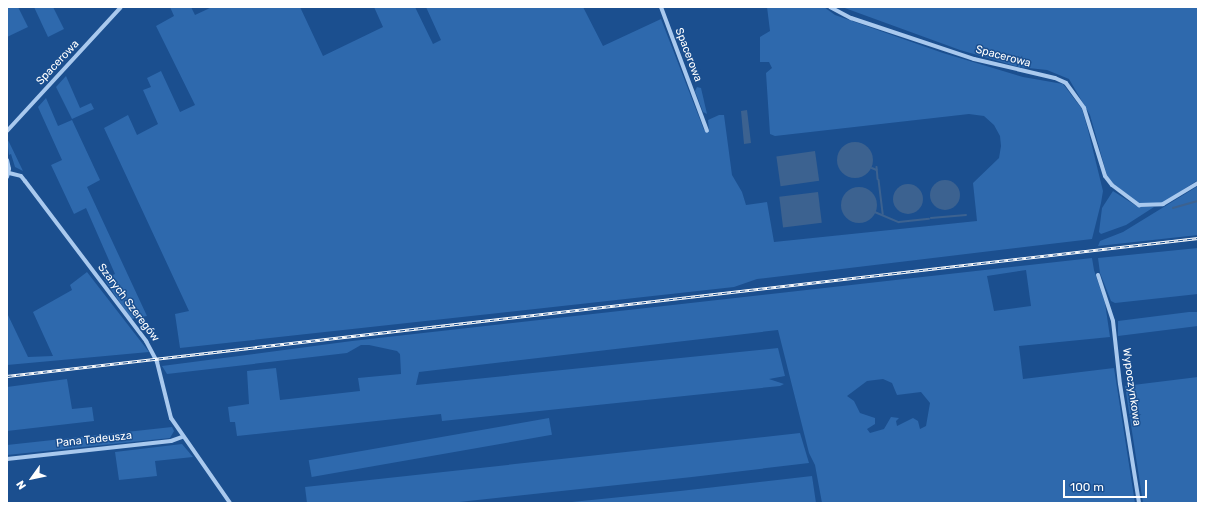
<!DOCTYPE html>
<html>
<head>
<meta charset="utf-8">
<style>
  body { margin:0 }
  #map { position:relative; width:1205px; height:510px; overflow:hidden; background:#1b4f8f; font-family:Rubik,sans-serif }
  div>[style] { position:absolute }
  .green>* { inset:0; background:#2e69ad; transform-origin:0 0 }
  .water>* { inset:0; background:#3c6290; transform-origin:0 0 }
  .round { border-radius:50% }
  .stream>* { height:1.5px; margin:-0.75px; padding:0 0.75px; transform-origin:0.75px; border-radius:0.75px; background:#3c6290 }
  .street>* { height:4px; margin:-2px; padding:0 2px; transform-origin:2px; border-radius:2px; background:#a9c9ee }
  .rail>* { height:3px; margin-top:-1.5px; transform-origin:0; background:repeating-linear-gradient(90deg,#1b4f8f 0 4.5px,#fff 0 9px); box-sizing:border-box; border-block:1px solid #fff }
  span { translate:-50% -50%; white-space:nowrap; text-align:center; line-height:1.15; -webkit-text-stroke:3px #1b4f8f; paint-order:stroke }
  .street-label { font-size:11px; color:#fff }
  .frame { position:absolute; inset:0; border:8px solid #fff; pointer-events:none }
  .north { position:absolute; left:12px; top:458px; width:40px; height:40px; -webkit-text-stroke:3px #1b4f8f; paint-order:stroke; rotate:237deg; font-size:11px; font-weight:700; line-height:16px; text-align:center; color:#fff }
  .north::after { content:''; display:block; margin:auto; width:14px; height:18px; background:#fff; clip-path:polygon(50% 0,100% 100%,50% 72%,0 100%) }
  .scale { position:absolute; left:1063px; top:480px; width:84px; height:18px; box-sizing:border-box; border:2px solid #fff; border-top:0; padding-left:5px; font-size:12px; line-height:14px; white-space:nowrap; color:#fff; -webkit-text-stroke:3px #1b4f8f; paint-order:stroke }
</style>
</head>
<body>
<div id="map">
  <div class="green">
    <i style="clip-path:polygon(7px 7px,18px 7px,28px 27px,7px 37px)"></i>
    <i style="clip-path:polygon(34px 7px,53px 7px,64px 29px,48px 37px)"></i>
    <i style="clip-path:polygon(170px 7px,191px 7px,195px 15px,212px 7px,300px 7px,323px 56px,383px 27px,374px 7px,415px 7px,433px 44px,441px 40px,426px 7px,583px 7px,603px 46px,661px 19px,704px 130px,709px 131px,708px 120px,719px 115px,724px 115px,732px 175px,742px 192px,746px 205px,767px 202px,774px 242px,977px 221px,973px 183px,999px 158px,1001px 146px,1000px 136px,994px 125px,984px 116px,969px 114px,775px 136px,770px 134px,766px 73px,772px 68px,769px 62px,760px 62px,760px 37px,770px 31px,767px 7px,824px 7px,835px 15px,943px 53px,1023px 77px,1063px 84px,1082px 109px,1088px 130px,1103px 191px,1101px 203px,1092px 239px,757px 279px,734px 287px,180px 348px,175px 314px,189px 311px,104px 128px,128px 115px,137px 135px,158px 124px,143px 90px,151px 87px,147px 78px,161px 71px,180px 112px,195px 105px,156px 26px,174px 16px)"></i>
    <i style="clip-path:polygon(842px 7px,1198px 7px,1198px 180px,1164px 202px,1144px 205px,1136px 202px,1108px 179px,1090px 115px,1069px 79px,1047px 70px,1019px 67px,960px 50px)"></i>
    <i style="clip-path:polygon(66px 76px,80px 108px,91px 103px,94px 109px,72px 119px,56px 87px)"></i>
    <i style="clip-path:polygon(697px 87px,701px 88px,707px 114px,703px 112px,695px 91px)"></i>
    <i style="clip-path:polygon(46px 98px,58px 126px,72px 120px,100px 180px,87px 187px,147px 316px,131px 319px,104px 279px,115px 274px,86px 208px,74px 214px,51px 165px,62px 160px,38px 107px)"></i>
    <i style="clip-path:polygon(7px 139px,9px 142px,23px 171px,15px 167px,11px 154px,9px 155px)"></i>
    <i style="clip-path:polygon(1198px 186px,1198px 235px,1098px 246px,1100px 241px,1123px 232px)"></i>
    <i style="clip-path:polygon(1113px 191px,1138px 207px,1154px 207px,1126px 225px,1101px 234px,1099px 232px,1102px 208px)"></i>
    <i style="clip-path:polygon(1198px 248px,1198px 294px,1115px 303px,1111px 301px,1100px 273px,1098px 258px)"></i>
    <i style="clip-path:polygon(evenodd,1092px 258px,1094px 270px,1105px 303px,1110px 337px,1019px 346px,1023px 379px,1114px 368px,1135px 503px,822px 503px,815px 465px,809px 453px,778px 330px,419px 372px,416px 385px,778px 348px,785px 376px,769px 379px,784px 384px,780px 386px,442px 421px,441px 414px,237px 436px,235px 422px,230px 422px,228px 407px,249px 404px,247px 371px,276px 368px,280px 400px,360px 391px,358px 378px,401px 374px,400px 354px,397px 351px,369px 345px,361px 345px,347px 353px,193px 371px,167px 374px,162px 366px,352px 341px,1092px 258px,1026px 270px,1031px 306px,994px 311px,987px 276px,1026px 270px,1092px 258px,883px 379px,892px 383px,897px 395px,921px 392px,930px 403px,926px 426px,920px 429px,918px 421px,913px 418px,897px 426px,896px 421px,899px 418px,891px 417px,884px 429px,870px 433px,867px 429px,875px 424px,875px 418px,860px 413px,854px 401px,847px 396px,867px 381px,883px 379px)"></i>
    <i style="clip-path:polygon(87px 272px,149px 352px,7px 365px,7px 313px,28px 357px,53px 356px,33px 312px,72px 290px,70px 285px)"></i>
    <i style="clip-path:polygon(1189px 312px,1198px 312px,1198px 326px,1118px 336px,1118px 321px)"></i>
    <i style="clip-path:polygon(1198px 377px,1198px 503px,1143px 503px,1125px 386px)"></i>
    <i style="clip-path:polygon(67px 379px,72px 409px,92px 407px,94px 421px,7px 431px,7px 387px)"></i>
    <i style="left:549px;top:418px;width:17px;height:244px;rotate:80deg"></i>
    <i style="clip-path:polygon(172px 427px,174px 431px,170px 438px,7px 455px,7px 445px)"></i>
    <i style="clip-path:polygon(800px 433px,809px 463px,692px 477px,450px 503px,307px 503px,305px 487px)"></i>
    <i style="clip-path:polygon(182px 444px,193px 457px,155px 461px,157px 476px,119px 480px,115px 452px)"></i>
    <i style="clip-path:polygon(812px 476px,816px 503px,562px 503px,680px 491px)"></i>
  </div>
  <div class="water">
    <i style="clip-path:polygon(747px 110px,751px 143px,744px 144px,741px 111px)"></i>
    <i class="round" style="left:837px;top:142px;width:36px;height:36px"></i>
    <i style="left:815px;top:151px;width:30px;height:39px;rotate:82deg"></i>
    <i class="round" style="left:930px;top:180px;width:30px;height:30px"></i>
    <i class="round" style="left:893px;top:184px;width:30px;height:30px"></i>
    <i class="round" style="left:841px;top:187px;width:36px;height:36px"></i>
    <i style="left:818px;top:192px;width:31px;height:39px;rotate:83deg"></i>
  </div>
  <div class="stream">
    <i style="left:877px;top:167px;width:12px;rotate:85deg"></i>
    <i style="left:872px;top:168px;width:5px;rotate:22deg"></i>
    <i style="left:879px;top:180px;width:34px;rotate:83deg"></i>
    <i style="left:1173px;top:208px;width:26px;rotate:-16deg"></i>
    <i style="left:875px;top:212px;width:26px;rotate:23deg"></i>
    <i style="left:899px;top:222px;width:30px;rotate:-6deg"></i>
    <i style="left:931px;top:218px;width:35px;rotate:-5deg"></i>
  </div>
  <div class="street">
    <i style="left:661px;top:7px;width:132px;rotate:69.6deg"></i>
    <i style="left:830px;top:7px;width:24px;rotate:28deg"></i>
    <i style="left:851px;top:18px;width:130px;rotate:18.4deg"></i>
    <i style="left:974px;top:59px;width:83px;rotate:13.2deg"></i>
    <i style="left:1055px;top:78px;width:12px;rotate:24deg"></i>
    <i style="left:1066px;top:83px;width:31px;rotate:54deg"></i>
    <i style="left:1084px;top:108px;width:71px;rotate:72.8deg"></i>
    <i style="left:1105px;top:176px;width:11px;rotate:52deg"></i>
    <i style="left:1112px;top:185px;width:34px;rotate:37deg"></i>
    <i style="left:1139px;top:205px;width:24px;rotate:-2deg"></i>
    <i style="left:1163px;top:204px;width:41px;rotate:-31deg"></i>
    <i style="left:7px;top:131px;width:168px;rotate:-47.4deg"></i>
    <i style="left:7px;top:160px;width:9px;rotate:77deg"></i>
    <i style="left:9px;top:169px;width:8px;rotate:104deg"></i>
    <i style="left:9px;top:173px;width:12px;rotate:14deg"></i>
    <i style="left:21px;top:176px;width:6px;rotate:51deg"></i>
    <i style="left:25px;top:181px;width:201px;rotate:52.9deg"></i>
    <i style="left:146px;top:341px;width:24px;rotate:62deg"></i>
    <i style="left:157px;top:362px;width:58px;rotate:76deg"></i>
    <i style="left:171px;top:418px;width:103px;rotate:55.2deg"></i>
    <i style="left:1098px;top:275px;width:48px;rotate:71.9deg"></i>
    <i style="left:1113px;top:321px;width:63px;rotate:83.7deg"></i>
    <i style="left:1120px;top:384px;width:121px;rotate:80.9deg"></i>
    <i style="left:7px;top:459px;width:165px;rotate:-6.3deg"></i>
    <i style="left:171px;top:441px;width:12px;rotate:-20deg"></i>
  </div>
  <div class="rail">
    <i style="left:7px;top:376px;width:1199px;rotate:-6.61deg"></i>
  </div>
  <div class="street-label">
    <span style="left:688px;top:55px;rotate:69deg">Spacerowa</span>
    <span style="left:1003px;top:57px;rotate:15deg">Spacerowa</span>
    <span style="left:58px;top:63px;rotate:-47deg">Spacerowa</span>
    <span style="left:128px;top:303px;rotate:53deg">Szarych Szeregów</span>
    <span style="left:1131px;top:387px;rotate:82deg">Wypoczynkowa</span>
    <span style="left:94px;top:440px;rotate:-6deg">Pana Tadeusza</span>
  </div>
  <div class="frame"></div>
  <div class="north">N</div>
  <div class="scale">100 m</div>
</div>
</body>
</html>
